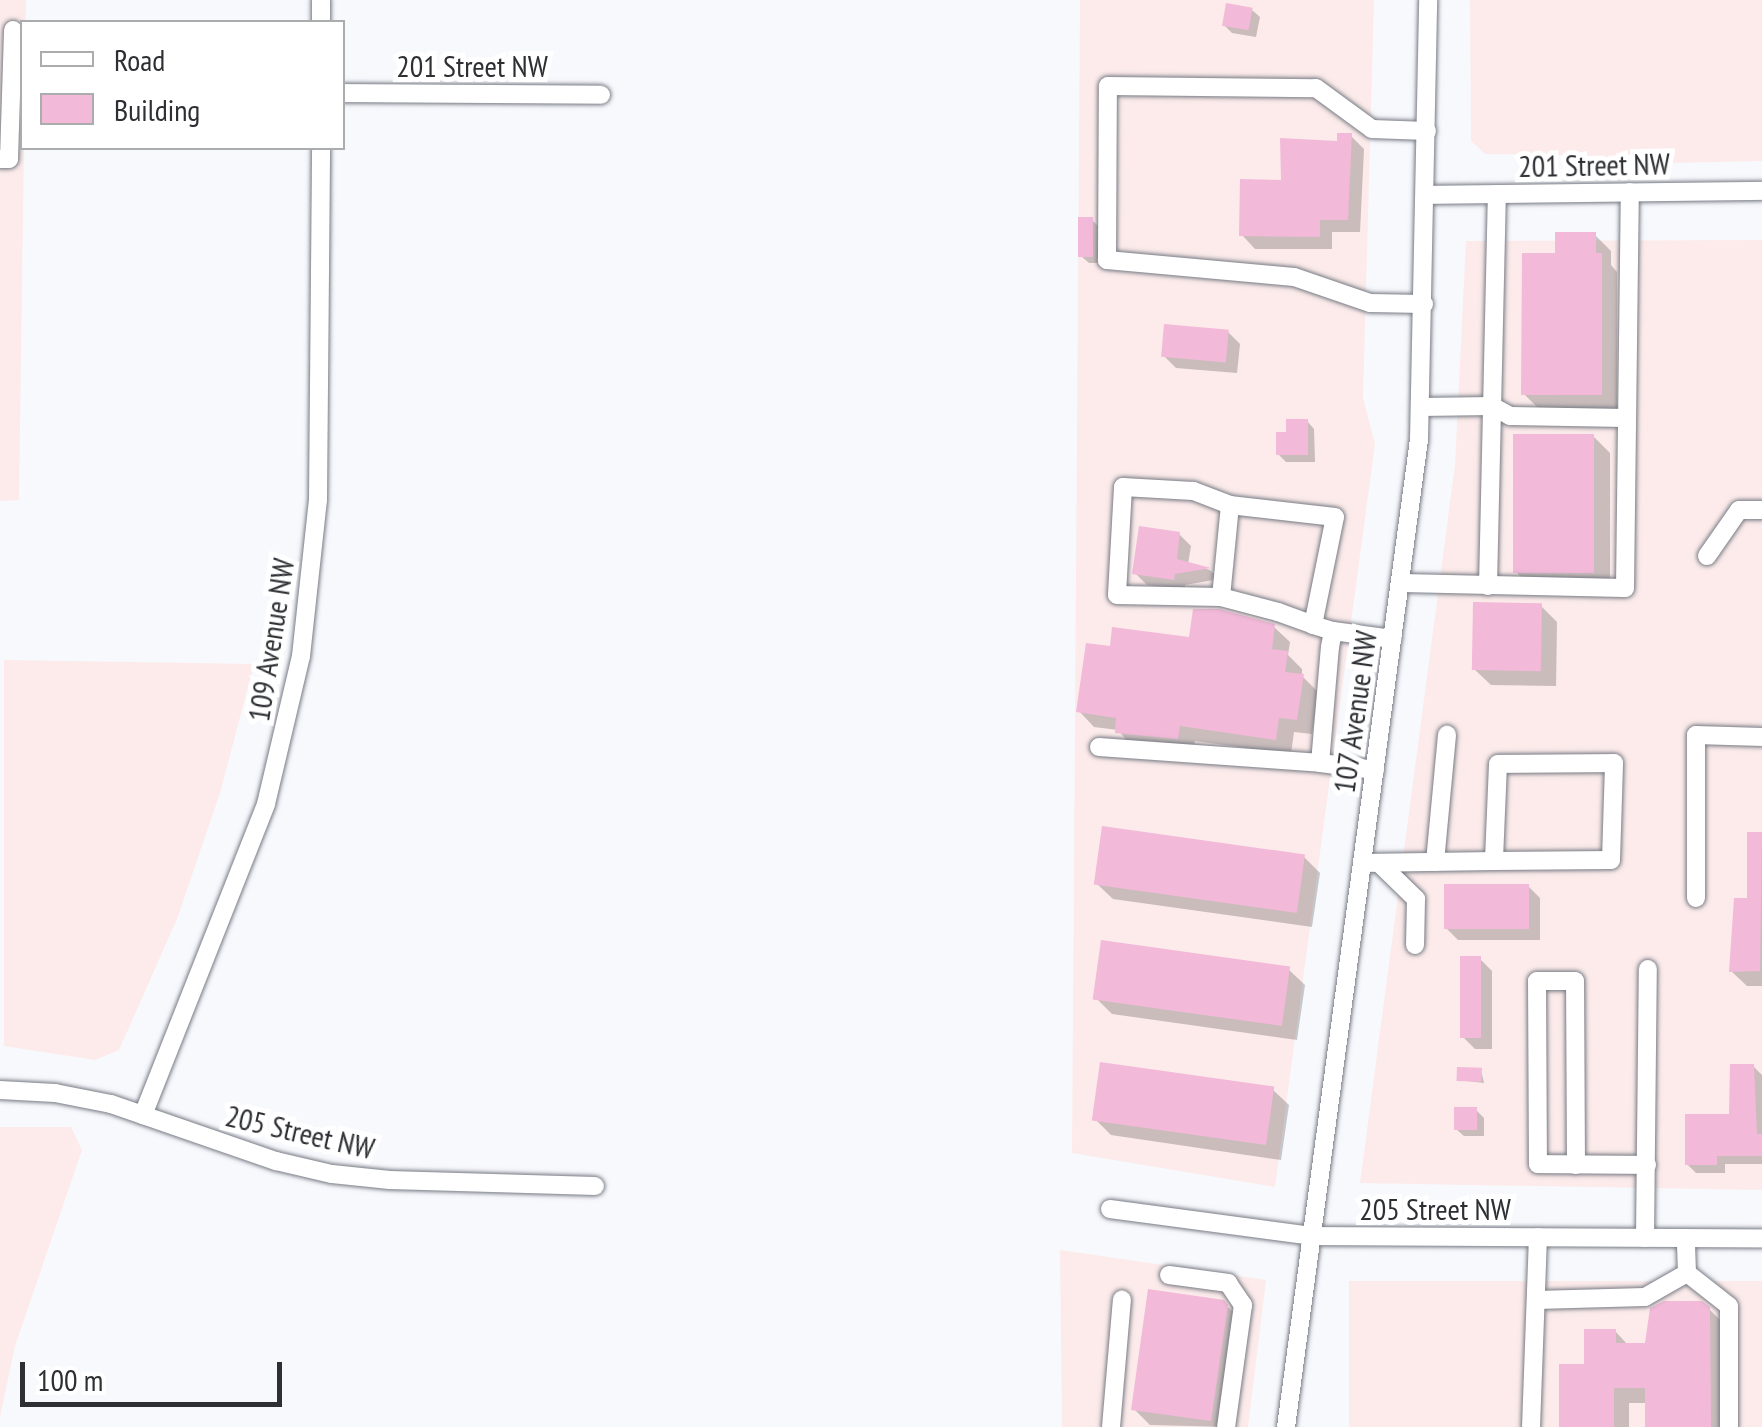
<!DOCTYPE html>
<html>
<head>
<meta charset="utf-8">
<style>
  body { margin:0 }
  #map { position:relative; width:1762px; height:1427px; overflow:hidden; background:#f8f9fd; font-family:"PT Sans Narrow",sans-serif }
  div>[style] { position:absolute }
  .industrial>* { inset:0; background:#fcebea; transform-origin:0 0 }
  .shadow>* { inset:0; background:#0003 }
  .building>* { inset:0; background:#f2b9d8; transform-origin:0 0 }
  .roads { filter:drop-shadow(0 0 2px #777b84) drop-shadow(0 0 2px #777b84) }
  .minor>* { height:18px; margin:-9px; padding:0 9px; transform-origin:9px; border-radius:9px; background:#fff }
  span { translate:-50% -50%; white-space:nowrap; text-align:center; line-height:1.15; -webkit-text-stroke:10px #fff; paint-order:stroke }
  .street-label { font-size:30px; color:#2d2f33 }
  .legend { position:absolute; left:20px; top:20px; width:325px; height:130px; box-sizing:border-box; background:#fff; border:2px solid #abacad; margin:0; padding:12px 18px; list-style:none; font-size:30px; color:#2d2f33 }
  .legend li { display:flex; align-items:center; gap:20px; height:50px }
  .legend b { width:50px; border:2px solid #abacad }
  .scale { position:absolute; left:20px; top:1362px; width:262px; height:45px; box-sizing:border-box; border:5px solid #2d2f33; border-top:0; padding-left:12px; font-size:30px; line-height:35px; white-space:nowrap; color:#2d2f33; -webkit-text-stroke:8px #fff; paint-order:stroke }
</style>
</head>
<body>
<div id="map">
  <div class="industrial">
    <i style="clip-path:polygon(0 0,26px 0,19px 500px,0 501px)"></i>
    <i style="clip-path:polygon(1080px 0,1374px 0,1363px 398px,1375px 444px,1275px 1187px,1072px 1153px)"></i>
    <i style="clip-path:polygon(1470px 0,1762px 0,1762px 161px,1572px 165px,1572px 155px,1485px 154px,1471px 141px)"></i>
    <i style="clip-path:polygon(1762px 240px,1762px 1190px,1360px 1183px,1455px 465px,1466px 241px)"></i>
    <i style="clip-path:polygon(4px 660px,254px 664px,220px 793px,177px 919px,119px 1050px,95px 1060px,4px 1046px)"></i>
    <i style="clip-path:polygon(0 1127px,71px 1127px,82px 1150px,15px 1346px,0 1417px)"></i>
    <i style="clip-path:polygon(1060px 1250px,1266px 1280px,1248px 1427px,1062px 1427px)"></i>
    <i style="left:1349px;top:1281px;width:413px;height:147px"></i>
  </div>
  <div class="shadow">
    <i style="clip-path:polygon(1252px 10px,1260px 17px,1256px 37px,1232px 33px,1224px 25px)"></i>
    <i style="clip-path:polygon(1351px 136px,1364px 149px,1360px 232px,1332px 232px,1332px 249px,1255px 249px,1242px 235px)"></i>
    <i style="clip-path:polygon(1092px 220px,1099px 227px,1100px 263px,1089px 263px,1081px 256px)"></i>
    <i style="clip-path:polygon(1595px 235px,1611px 251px,1611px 265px,1617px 272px,1617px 410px,1540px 410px,1524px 394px)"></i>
    <i style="clip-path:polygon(1228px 332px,1240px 344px,1237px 373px,1176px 368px,1164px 356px)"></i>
    <i style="clip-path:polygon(1307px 421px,1314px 429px,1315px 462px,1286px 462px,1278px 454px,1289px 435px)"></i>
    <i style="clip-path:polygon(1593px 436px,1610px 453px,1610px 590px,1532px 588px,1516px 572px)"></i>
    <i style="clip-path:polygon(1179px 534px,1191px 546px,1188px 564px,1210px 570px,1219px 579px,1185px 585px,1185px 590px,1147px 585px,1135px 573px)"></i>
    <i style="clip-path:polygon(1541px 606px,1557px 622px,1556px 686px,1491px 685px,1474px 669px)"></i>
    <i style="clip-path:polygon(1274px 627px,1290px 642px,1288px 655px,1302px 669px,1302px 676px,1318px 692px,1312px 734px,1294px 732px,1291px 754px,1195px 741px,1193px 753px,1133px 748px,1118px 730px,1094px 727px,1079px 711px,1112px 649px)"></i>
    <i style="clip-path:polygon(1750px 834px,1762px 834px,1762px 986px,1747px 986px,1731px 971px,1749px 901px)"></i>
    <i style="clip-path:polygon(1304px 857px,1320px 873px,1312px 927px,1113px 899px,1096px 883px)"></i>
    <i style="clip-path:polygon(1528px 886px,1540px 898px,1540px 940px,1458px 940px,1446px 928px)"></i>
    <i style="clip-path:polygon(1480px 959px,1492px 971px,1492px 1049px,1475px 1049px,1463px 1037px)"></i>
    <i style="clip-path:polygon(1288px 969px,1305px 985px,1297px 1040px,1112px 1014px,1096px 998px)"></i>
    <i style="clip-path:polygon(1753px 1066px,1762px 1075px,1762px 1164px,1725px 1164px,1725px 1173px,1696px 1173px,1687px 1164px,1732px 1117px)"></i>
    <i style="clip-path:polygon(1481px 1070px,1484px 1083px,1459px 1080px)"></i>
    <i style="clip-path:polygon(1272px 1089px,1289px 1105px,1281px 1160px,1111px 1135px,1095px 1119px)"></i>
    <i style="clip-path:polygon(1476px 1110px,1484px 1118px,1484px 1136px,1464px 1136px,1456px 1129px)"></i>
    <i style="clip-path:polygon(1223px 1302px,1240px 1319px,1228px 1427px,1150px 1425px,1134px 1409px)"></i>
    <i style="clip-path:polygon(1708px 1308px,1725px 1325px,1726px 1427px,1648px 1427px,1648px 1403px,1629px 1403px,1629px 1427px,1561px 1427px,1587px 1367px,1615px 1331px,1629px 1346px,1647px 1346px)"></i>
  </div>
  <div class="building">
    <i style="left:1226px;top:3px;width:27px;height:23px;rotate:10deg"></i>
    <i style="clip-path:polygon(1337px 133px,1352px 133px,1348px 220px,1320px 220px,1320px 237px,1239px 236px,1240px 179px,1281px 180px,1280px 138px,1337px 141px)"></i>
    <i style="left:1078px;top:217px;width:15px;height:40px"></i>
    <i style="clip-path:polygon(1555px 232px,1596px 232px,1596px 253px,1602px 253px,1602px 395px,1521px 395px,1522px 253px,1555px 253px)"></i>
    <i style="left:1164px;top:324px;width:65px;height:33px;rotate:5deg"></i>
    <i style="clip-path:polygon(1286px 419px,1308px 419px,1308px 455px,1276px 455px,1276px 432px,1286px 432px)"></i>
    <i style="left:1513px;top:434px;width:81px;height:139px"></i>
    <i style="clip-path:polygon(1139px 526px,1180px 532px,1177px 559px,1211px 568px,1175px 574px,1174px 580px,1132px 574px)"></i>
    <i style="left:1473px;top:602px;width:69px;height:68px;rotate:1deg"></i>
    <i style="clip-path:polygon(1193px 609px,1219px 609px,1275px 624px,1272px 649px,1288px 651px,1285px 672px,1304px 674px,1297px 720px,1279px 718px,1276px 740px,1180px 726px,1178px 739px,1115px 733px,1116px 718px,1076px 712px,1086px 643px,1110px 646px,1112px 627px,1189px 637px)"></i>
    <i style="left:1102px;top:826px;width:205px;height:59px;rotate:8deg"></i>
    <i style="clip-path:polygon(1747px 832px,1762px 832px,1760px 971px,1729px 972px,1734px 898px,1747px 898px)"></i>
    <i style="left:1444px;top:884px;width:85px;height:45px"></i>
    <i style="left:1101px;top:940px;width:191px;height:60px;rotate:8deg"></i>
    <i style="left:1460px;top:956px;width:21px;height:82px"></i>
    <i style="left:1100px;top:1062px;width:176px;height:59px;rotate:8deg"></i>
    <i style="clip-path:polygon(1730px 1064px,1754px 1064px,1757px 1134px,1762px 1134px,1762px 1156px,1717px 1156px,1717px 1165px,1685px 1165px,1685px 1114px,1729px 1114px)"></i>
    <i style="left:1457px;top:1067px;width:25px;height:14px;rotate:2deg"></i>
    <i style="left:1454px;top:1107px;width:23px;height:23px"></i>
    <i style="clip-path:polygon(1148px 1289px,1224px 1300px,1228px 1305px,1211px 1421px,1131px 1410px)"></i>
    <i style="clip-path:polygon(1664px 1301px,1702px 1301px,1710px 1307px,1711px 1427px,1645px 1427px,1645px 1388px,1614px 1388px,1614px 1427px,1559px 1427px,1559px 1364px,1584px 1364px,1584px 1329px,1616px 1329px,1616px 1343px,1645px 1343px,1650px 1308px)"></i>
  </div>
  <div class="roads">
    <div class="minor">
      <i style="left:321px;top:0;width:22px;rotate:90deg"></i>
      <i style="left:342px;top:93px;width:259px;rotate:0.4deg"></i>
      <i style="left:0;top:159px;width:9px"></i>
      <i style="left:9px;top:159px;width:129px;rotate:-88.2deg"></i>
      <i style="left:1427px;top:195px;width:335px;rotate:-0.7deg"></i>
      <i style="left:1424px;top:304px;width:54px;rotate:-178.9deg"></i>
      <i style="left:1370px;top:303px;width:80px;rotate:-161.1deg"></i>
      <i style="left:1294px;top:277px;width:188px;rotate:-174.8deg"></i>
      <i style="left:1107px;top:260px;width:174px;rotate:-89.7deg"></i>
      <i style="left:1108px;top:86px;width:208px;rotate:0.6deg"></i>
      <i style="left:1316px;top:88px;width:69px;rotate:36.2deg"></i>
      <i style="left:1372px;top:129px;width:55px;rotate:2.1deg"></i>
      <i style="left:1421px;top:407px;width:71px;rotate:-0.8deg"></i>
      <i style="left:1492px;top:406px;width:21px;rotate:29deg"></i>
      <i style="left:1510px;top:416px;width:116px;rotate:1deg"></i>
      <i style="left:1707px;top:556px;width:56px;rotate:-55.2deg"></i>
      <i style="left:1739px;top:510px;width:23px"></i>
      <i style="left:1400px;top:583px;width:225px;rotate:1.3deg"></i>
      <i style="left:1625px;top:588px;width:396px;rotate:-89.3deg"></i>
      <i style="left:1488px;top:586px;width:392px;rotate:-88.7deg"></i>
      <i style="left:1221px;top:597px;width:92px;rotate:-84.4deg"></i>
      <i style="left:1313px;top:625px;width:110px;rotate:-78.5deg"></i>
      <i style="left:1335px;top:517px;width:106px;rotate:-173.5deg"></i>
      <i style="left:1230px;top:505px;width:40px;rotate:-159deg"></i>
      <i style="left:1193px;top:491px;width:70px;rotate:-176.7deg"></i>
      <i style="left:1123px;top:487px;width:108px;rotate:93.2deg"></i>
      <i style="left:1117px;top:595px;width:104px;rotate:1.1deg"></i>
      <i style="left:1221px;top:597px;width:59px;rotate:14.7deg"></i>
      <i style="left:1278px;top:612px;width:37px;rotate:20deg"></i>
      <i style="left:1313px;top:625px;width:21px;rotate:17deg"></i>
      <i style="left:1099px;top:747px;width:222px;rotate:4.1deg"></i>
      <i style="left:1375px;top:770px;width:55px;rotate:-172.7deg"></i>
      <i style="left:1320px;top:763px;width:116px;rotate:-85.1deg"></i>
      <i style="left:1330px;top:647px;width:16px;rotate:-79deg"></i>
      <i style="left:1333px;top:631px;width:60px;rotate:7.7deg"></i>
      <i style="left:1435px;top:862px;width:128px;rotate:-84.6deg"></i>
      <i style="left:1362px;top:863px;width:132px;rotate:-0.9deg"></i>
      <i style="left:1494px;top:861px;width:117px;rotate:-0.5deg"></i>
      <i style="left:1611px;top:860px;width:97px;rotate:-88.2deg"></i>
      <i style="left:1614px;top:763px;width:116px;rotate:179.5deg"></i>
      <i style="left:1498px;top:764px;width:97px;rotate:92.4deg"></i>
      <i style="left:1379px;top:863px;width:52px;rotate:44.2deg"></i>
      <i style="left:1416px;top:899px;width:46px;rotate:91.2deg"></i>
      <i style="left:1696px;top:898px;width:163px;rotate:-90deg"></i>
      <i style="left:1696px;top:735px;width:66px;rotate:1.7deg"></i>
      <i style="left:0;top:1090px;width:55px;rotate:3.1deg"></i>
      <i style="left:55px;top:1093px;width:57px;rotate:11.1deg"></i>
      <i style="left:111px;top:1104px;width:175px;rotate:19.1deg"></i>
      <i style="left:276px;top:1161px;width:57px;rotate:13.1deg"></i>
      <i style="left:332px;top:1174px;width:58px;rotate:5.9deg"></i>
      <i style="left:390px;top:1180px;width:205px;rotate:1.7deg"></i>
      <i style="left:143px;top:1115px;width:334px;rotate:-68.4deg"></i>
      <i style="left:266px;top:804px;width:152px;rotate:-76.7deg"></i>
      <i style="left:301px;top:656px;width:157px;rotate:-83.8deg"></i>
      <i style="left:318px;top:500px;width:352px;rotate:-89.5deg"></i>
      <i style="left:1576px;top:1165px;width:184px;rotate:-90.3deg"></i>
      <i style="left:1575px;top:981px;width:38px;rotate:180deg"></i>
      <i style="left:1537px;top:981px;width:183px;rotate:89.7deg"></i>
      <i style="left:1538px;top:1164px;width:109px;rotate:0.5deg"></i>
      <i style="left:1110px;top:1209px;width:205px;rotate:7.6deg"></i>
      <i style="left:1313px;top:1236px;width:449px;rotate:0.3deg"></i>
      <i style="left:1645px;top:1238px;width:269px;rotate:-89.4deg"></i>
      <i style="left:1687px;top:1273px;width:53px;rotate:38.2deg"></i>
      <i style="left:1729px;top:1306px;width:121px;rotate:90deg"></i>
      <i style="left:1169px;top:1275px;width:60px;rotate:7.7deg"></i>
      <i style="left:1228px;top:1283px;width:27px;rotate:56deg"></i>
      <i style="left:1243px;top:1305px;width:123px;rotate:97.9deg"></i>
      <i style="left:1536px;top:1300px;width:109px;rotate:-1.6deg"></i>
      <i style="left:1645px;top:1297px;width:48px;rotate:-29.7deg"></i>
      <i style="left:1687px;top:1273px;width:35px;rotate:-92deg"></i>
      <i style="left:1111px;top:1427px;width:128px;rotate:-85.1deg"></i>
      <i style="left:1286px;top:1427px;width:997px;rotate:-82.33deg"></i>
      <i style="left:1419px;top:439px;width:439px;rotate:-88.8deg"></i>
      <i style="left:1531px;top:1427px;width:190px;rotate:-87.9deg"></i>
    </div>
  </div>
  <div class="street-label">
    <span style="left:472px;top:66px">201 Street NW</span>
    <span style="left:1594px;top:165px;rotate:-1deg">201 Street NW</span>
    <span style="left:271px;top:640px;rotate:-81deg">109 Avenue NW</span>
    <span style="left:1355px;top:712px;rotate:-82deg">107 Avenue NW</span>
    <span style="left:300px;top:1132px;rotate:13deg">205 Street NW</span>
    <span style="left:1435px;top:1209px">205 Street NW</span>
  </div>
  <ul class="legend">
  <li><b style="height:12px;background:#fff"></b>Road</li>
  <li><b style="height:28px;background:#f2b9d8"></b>Building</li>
  </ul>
  <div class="scale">100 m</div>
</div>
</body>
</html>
